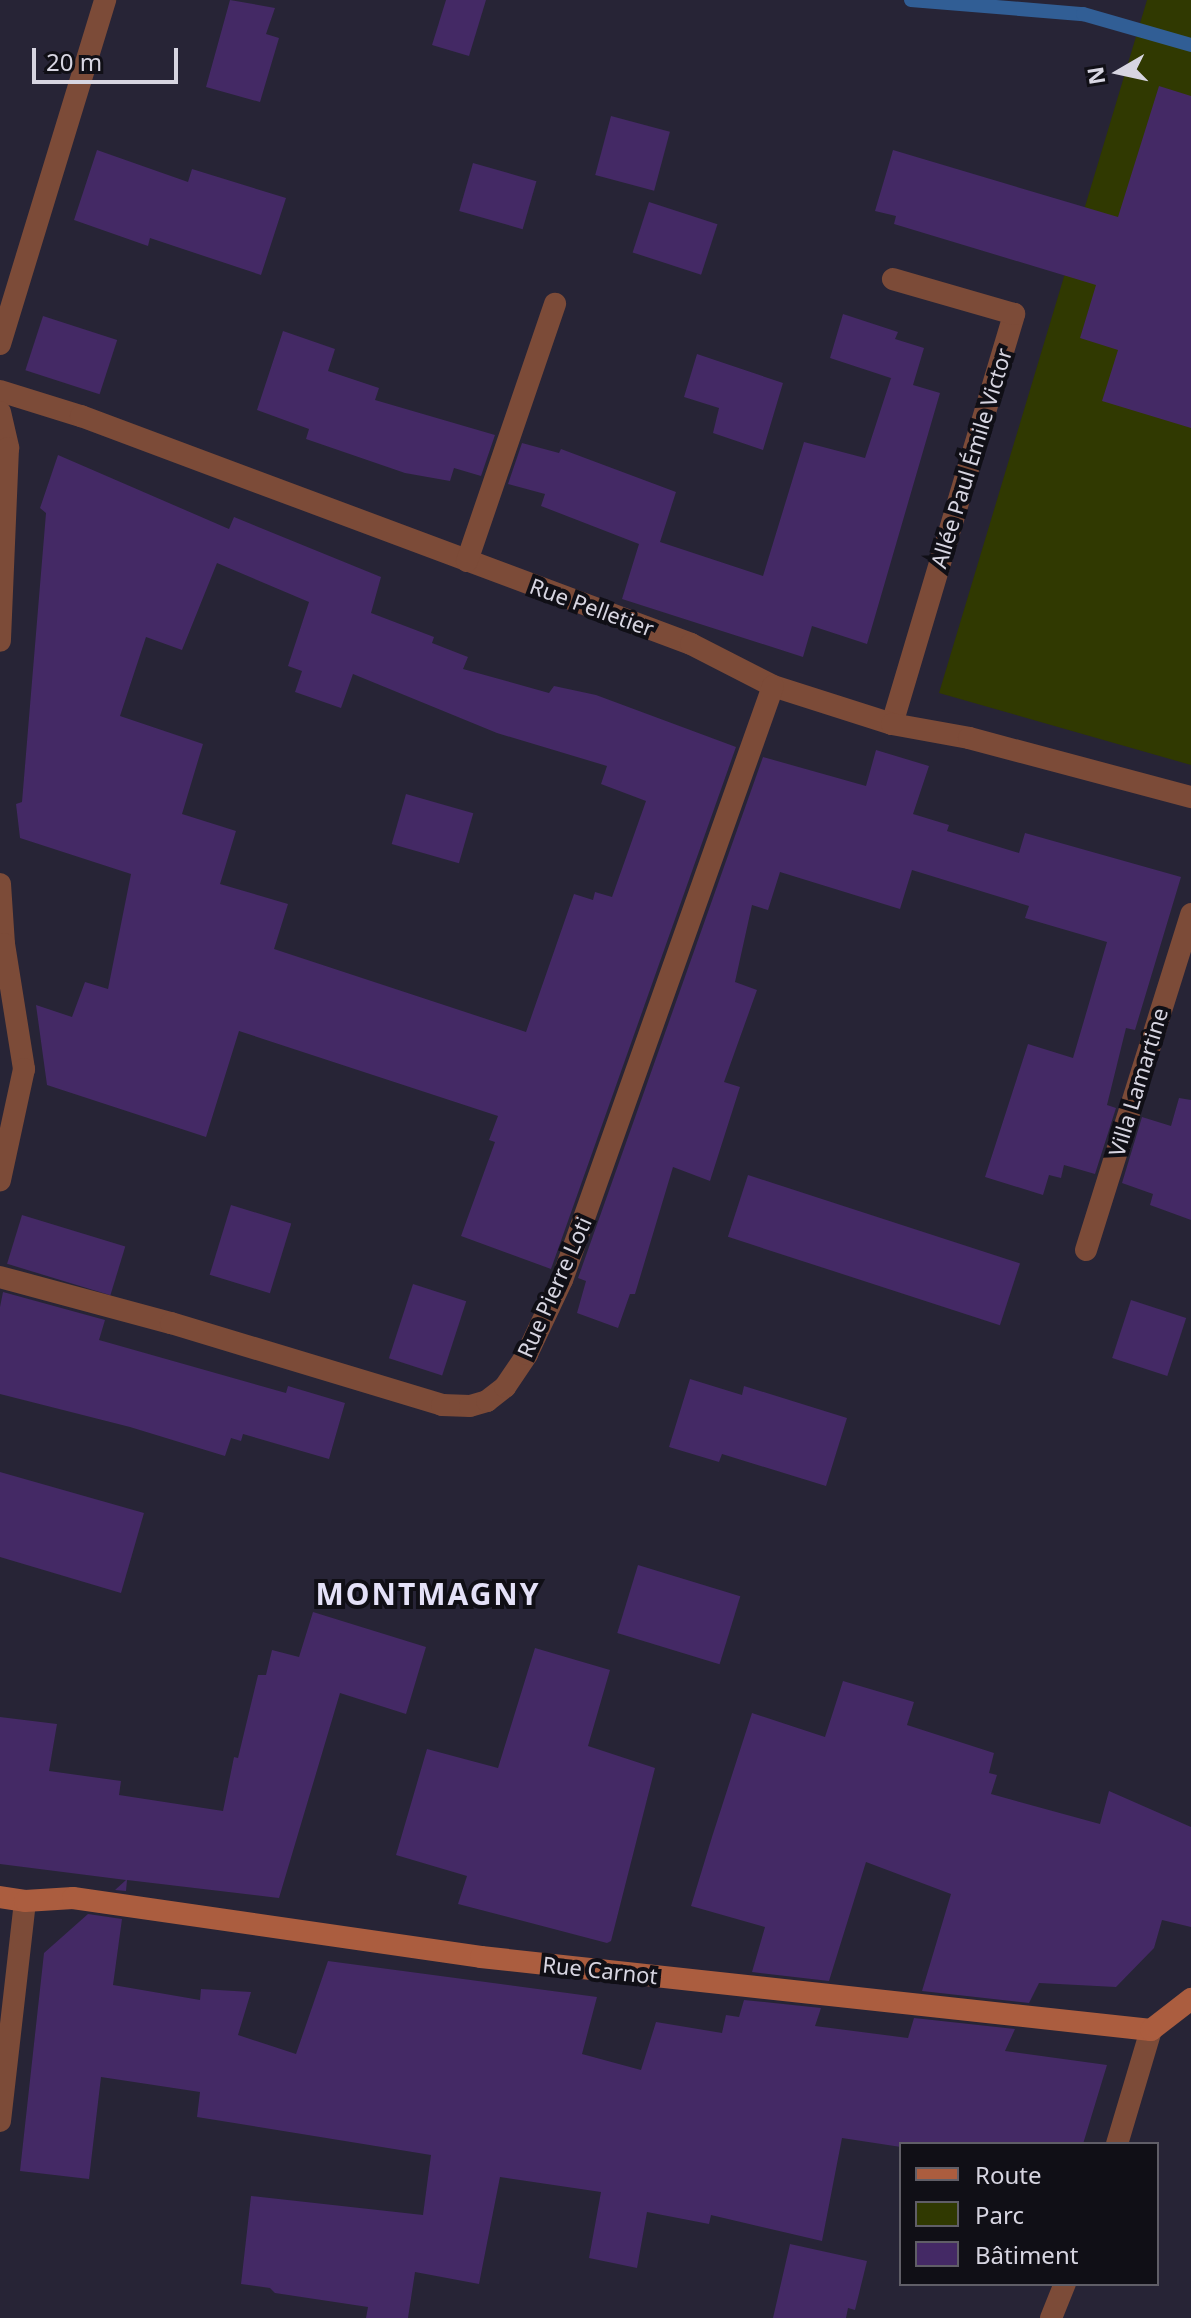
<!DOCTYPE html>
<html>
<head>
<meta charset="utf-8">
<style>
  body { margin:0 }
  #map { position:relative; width:1191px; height:2318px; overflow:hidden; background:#272436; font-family:"Noto Sans",sans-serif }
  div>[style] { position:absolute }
  .green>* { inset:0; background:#303901 }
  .stream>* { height:14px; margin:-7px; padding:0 7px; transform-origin:7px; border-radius:7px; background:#315e95 }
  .building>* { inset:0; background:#442965; transform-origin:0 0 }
  .service>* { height:22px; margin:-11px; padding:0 11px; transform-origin:11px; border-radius:11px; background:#7c4b38 }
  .minor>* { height:22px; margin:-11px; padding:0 11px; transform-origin:11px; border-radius:11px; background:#7c4b38 }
  .secondary>* { height:22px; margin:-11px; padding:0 11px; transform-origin:11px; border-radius:11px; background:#ab5d3f }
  span { translate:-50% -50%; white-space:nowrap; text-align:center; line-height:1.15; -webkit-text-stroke:8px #100f16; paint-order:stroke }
  .street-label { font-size:22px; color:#d7d5e1 }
  .district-label { font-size:30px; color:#e4e1f8; font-weight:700; letter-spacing:2px }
  .legend { position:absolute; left:899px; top:2142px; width:260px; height:144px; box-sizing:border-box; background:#100f16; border:2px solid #605e67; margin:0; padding:10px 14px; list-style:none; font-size:24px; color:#d7d5e1 }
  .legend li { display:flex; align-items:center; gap:16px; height:40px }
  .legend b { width:40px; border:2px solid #605e67 }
  .north { position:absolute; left:1079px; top:32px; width:80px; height:80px; -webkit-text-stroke:6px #100f16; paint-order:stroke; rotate:261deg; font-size:22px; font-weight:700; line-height:32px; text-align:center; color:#d7d5e1 }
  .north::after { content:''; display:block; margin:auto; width:28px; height:36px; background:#d7d5e1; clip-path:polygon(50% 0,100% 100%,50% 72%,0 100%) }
  .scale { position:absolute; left:32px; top:48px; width:146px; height:36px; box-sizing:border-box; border:4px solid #d7d5e1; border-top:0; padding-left:10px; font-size:24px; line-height:28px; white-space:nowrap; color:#d7d5e1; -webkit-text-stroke:6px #100f16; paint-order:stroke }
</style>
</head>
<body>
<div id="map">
  <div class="green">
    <i style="clip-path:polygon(1147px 0,1191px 0,1191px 765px,939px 693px)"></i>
  </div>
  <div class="stream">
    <i style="left:911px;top:0;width:173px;rotate:4.7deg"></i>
    <i style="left:1083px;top:14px;width:112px;rotate:16deg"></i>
  </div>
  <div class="building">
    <i style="clip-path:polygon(230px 0,275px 8px,266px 34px,279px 38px,260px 102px,206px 87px)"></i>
    <i style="clip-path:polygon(446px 0,486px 0,469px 56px,432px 45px)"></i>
    <i style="clip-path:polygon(1159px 86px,1191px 96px,1191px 428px,1102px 401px,1118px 350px,1080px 338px,1096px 285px,894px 224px,896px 216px,875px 211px,893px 150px,1118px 217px)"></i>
    <i style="left:611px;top:116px;width:61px;height:61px;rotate:15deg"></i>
    <i style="clip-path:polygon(97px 150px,188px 182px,192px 169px,286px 198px,261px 275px,150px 238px,148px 246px,74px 220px)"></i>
    <i style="left:473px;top:163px;width:66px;height:50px;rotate:16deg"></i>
    <i style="left:649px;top:202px;width:72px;height:53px;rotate:18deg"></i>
    <i style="clip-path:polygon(843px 314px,898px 332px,895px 339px,924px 348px,913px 385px,940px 393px,867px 644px,812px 626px,803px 657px,622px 599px,639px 544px,541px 506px,545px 494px,508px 484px,522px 443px,559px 453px,561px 449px,676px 492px,660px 542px,763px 576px,804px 442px,865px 458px,891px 378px,903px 382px,830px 358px)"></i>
    <i style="left:43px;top:316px;width:78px;height:57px;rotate:18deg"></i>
    <i style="clip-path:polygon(283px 331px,335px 349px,328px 371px,379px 388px,375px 400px,495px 435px,481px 476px,454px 468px,450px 481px,405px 473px,306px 439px,309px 429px,257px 410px)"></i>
    <i style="clip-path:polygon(697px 354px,783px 383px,763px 450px,713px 433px,719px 408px,684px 397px)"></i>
    <i style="clip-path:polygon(evenodd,58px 455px,229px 529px,234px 517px,381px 577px,371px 613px,434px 637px,432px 643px,468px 657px,463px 669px,549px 693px,554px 686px,596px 695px,736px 747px,551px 1269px,461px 1236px,495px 1142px,489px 1140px,498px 1116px,239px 1031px,206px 1137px,47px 1085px,36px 1005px,72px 1017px,85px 982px,108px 989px,131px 874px,20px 838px,16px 804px,22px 802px,46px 513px,40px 508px,58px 455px,217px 563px,309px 602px,288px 666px,302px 671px,295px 692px,341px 708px,353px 674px,497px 733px,607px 766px,601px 784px,646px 801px,612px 897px,595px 892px,593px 900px,574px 894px,526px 1032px,274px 949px,288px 904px,220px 884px,236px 831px,182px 814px,203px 744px,120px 716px,146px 637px,182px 650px,217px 563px)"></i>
    <i style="clip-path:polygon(876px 750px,929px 766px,913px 814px,949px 825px,947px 831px,1019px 853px,1025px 833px,1181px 877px,1135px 1030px,1126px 1028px,1107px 1105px,1116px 1108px,1095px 1174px,1064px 1165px,1061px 1178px,1049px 1175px,1043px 1195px,985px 1177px,1028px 1044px,1073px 1058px,1107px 942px,1025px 918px,1029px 906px,912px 870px,900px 909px,780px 872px,768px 910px,752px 905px,735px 982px,757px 990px,724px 1082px,740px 1087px,710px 1181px,673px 1167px,635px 1294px,630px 1294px,618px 1328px,577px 1313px,586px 1281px,578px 1278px,763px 757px,866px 786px)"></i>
    <i style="left:406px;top:794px;width:70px;height:52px;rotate:16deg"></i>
    <i style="clip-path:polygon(1179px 1098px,1191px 1100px,1191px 1220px,1150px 1205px,1153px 1194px,1122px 1183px,1142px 1117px,1171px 1126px)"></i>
    <i style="left:748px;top:1175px;width:286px;height:65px;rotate:18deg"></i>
    <i style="left:231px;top:1205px;width:63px;height:73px;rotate:17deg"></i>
    <i style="left:22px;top:1215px;width:108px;height:51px;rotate:17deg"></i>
    <i style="left:413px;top:1284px;width:56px;height:78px;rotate:18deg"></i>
    <i style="clip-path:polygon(3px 1292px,105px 1320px,99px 1340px,286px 1393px,288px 1386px,345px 1403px,329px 1459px,243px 1434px,241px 1441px,231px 1438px,225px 1456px,130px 1427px,0 1394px,0 1307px)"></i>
    <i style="left:1131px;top:1300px;width:58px;height:61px;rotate:18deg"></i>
    <i style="clip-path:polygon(690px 1379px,742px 1395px,744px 1386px,847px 1418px,826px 1486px,722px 1454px,719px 1462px,669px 1447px)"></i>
    <i style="clip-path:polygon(0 1472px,144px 1513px,121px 1593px,0 1557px)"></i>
    <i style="left:638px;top:1565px;width:107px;height:71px;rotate:17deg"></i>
    <i style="clip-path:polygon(313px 1612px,426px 1647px,406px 1714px,340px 1693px,279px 1898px,127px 1880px,126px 1891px,115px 1890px,126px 1880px,0 1864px,0 1717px,57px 1724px,49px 1771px,121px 1781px,119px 1795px,223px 1811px,234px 1757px,238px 1758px,258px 1675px,266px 1675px,272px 1650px,299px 1657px)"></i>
    <i style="clip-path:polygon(535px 1648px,610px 1670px,588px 1746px,655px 1768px,611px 1941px,607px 1943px,458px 1904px,467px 1876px,396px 1855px,427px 1749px,498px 1768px)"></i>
    <i style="clip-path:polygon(843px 1681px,914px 1702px,907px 1725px,994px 1753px,989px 1773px,997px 1775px,991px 1794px,1100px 1824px,1109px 1791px,1191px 1827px,1191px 1927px,1162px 1920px,1154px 1948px,1116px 1987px,1039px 1983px,1029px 2003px,922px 1991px,951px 1894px,866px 1862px,829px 1981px,752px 1972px,765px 1927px,691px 1906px,712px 1837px,752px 1713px,825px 1737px)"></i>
    <i style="clip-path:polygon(88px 1914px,122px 1919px,113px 1985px,200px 2000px,201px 1989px,251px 1992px,238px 2035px,296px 2054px,328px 1961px,597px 1997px,582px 2054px,641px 2070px,656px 2022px,722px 2033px,726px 2015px,739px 2017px,744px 2000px,821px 2008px,815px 2026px,908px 2038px,914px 2018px,1015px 2029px,1005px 2051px,1107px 2065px,1083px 2144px,901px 2144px,901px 2147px,842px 2138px,822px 2241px,711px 2215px,709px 2224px,647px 2212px,637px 2268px,589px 2258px,601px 2192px,500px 2177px,479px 2284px,415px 2272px,408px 2318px,366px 2318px,368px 2307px,275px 2293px,270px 2288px,241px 2284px,251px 2196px,423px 2215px,431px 2155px,197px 2117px,200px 2092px,101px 2077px,89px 2179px,20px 2171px,44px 1953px)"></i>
    <i style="clip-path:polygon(790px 2244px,867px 2261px,855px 2310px,848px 2308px,846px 2318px,773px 2318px)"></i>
  </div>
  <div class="service">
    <i style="left:892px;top:724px;width:428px;rotate:-73.4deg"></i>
    <i style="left:1014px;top:314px;width:126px;rotate:-163.9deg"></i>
  </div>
  <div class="minor">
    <i style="left:0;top:344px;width:360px;rotate:-73deg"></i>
    <i style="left:0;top:391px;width:85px;rotate:17.2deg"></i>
    <i style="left:81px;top:416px;width:651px;rotate:20.49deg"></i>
    <i style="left:691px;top:644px;width:92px;rotate:27.1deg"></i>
    <i style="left:773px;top:686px;width:125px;rotate:17.7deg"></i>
    <i style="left:892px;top:724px;width:78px;rotate:10.3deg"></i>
    <i style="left:969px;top:738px;width:230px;rotate:14.9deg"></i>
    <i style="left:0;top:412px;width:37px;rotate:77deg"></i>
    <i style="left:8px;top:448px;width:193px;rotate:92.4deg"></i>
    <i style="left:467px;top:561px;width:272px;rotate:-71.1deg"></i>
    <i style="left:0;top:884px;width:60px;rotate:86.2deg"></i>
    <i style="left:4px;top:944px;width:127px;rotate:80.9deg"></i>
    <i style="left:24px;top:1069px;width:114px;rotate:102.2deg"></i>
    <i style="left:1086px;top:1250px;width:352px;rotate:-72.6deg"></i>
    <i style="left:0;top:1277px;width:177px;rotate:15.1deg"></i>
    <i style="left:171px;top:1323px;width:283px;rotate:16.8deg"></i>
    <i style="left:442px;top:1405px;width:28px;rotate:2deg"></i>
    <i style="left:470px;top:1406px;width:18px;rotate:-16deg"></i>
    <i style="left:487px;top:1401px;width:23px;rotate:-38deg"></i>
    <i style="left:505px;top:1387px;width:40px;rotate:-56deg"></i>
    <i style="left:527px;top:1354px;width:82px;rotate:-64.7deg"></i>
    <i style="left:562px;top:1280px;width:630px;rotate:-70.44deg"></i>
    <i style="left:0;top:2121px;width:221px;rotate:-83.5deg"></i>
    <i style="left:1117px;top:2144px;width:119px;rotate:-73.4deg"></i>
    <i style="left:1051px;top:2318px;width:37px;rotate:-68deg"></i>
  </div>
  <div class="secondary">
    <i style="left:0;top:1897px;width:25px;rotate:9deg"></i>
    <i style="left:25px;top:1901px;width:48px;rotate:-3.6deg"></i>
    <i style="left:73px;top:1898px;width:412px;rotate:8.2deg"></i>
    <i style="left:481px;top:1957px;width:674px;rotate:6.22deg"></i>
    <i style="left:1151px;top:2030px;width:51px;rotate:-37.8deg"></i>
  </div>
  <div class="street-label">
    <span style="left:971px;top:458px;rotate:-73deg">Allée Paul Émile Victor</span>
    <span style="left:592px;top:607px;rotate:20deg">Rue Pelletier</span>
    <span style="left:1138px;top:1082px;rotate:-73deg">Villa Lamartine</span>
    <span style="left:554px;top:1287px;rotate:-66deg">Rue Pierre Loti</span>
    <span style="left:600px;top:1970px;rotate:6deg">Rue Carnot</span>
  </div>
  <div class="district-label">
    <span style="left:428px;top:1594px">MONTMAGNY</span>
  </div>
  <ul class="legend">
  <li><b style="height:10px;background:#ab5d3f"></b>Route</li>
  <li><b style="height:22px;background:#303901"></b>Parc</li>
  <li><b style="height:22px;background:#442965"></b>Bâtiment</li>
  </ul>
  <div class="north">N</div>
  <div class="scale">20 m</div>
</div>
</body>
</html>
